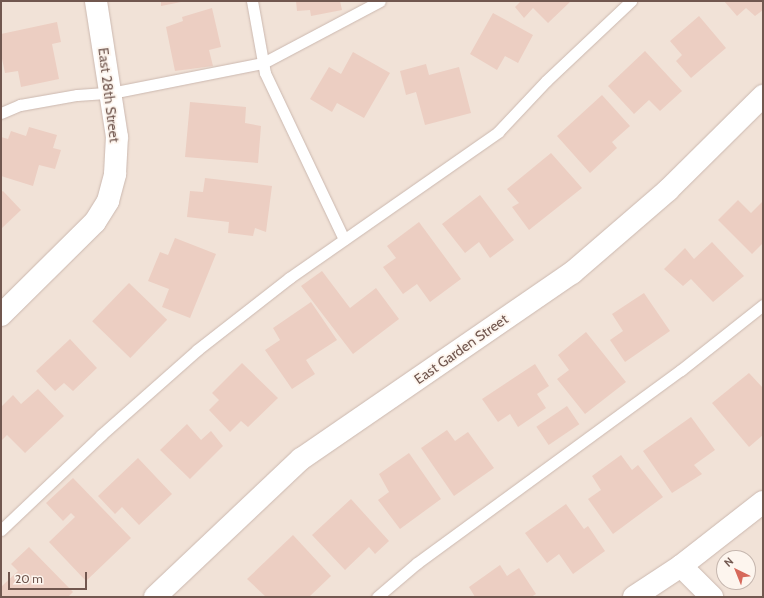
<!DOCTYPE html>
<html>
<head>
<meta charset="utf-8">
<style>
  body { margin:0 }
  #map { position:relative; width:764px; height:598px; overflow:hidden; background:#faf1e8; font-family:Cabin,sans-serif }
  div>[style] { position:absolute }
  .residential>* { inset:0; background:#f1e2d7 }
  .building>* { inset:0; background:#eccec2; transform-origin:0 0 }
  .roads { filter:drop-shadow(0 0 1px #cbb8af) drop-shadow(0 0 1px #cbb8af) }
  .service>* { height:11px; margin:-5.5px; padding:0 5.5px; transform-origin:5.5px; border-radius:5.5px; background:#fff }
  .minor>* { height:22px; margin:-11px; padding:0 11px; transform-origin:11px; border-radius:11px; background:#fff }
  span { translate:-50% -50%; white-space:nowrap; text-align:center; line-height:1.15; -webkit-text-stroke:3.5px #fdf5ee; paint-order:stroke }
  .street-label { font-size:14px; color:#71574f }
  .frame { position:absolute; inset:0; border:2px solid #71574f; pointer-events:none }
  .north { position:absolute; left:716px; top:550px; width:40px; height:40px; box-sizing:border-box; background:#fdf5ee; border:1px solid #c5b6ae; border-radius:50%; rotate:317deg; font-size:11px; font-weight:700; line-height:16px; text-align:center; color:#71574f }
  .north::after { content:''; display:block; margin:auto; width:14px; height:18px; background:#d6695b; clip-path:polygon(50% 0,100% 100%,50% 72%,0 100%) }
  .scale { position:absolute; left:8px; top:572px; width:79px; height:18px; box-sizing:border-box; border:2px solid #71574f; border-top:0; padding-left:5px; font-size:12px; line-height:14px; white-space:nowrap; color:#71574f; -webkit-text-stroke:3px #fdf5ee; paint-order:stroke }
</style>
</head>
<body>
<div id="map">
  <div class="residential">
    <i style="clip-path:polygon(evenodd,1px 1px,763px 1px,763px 597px,1px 597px,1px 1px,724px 558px,748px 558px,748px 582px,724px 582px,724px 558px)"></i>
  </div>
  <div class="building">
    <i style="clip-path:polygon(161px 1px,181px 1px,181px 2px,161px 6px)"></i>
    <i style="clip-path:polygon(296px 1px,340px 1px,342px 10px,311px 16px,310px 10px,297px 11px)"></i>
    <i style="clip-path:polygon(521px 1px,571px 1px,548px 23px,533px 8px,524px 18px,515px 7px)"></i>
    <i style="clip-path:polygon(724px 1px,763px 1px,763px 10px,755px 16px,746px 8px,737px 16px)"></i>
    <i style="clip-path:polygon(212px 8px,221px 47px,209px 50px,213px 66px,175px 71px,166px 27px,183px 21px,182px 17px)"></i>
    <i style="clip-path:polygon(493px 13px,533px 35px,518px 63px,505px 56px,497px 70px,470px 54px)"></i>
    <i style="clip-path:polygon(699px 16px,726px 48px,691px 78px,676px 61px,682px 55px,670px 41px)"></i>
    <i style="clip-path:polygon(57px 22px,61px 42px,52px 44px,59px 79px,21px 87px,18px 71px,5px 73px,1px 54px,1px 34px)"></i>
    <i style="clip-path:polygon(645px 51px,682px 91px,660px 111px,649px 100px,634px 114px,608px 86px)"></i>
    <i style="clip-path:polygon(353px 52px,390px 73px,364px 118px,337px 103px,332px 112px,310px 99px,329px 67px,341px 74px)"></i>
    <i style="clip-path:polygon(426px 64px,429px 75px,459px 67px,471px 113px,425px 125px,416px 92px,406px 95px,400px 71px)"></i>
    <i style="clip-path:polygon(602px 95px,630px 126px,612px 142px,617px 148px,590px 173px,557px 136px)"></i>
    <i style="clip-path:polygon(190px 102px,246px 107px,245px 123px,261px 126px,258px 163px,185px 157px)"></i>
    <i style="clip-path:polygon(29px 127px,57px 135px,53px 148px,61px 150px,55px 169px,39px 165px,33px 186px,1px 176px,1px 137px,8px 139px,11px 131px,26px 136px)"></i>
    <i style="clip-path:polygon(551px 153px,582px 188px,529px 230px,512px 207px,519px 203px,507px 189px)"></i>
    <i style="clip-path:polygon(205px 178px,272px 186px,266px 232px,255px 228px,253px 236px,228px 233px,229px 222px,187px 217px,190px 191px,203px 192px)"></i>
    <i style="clip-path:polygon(3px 191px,21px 210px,1px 229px,1px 192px)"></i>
    <i style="clip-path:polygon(480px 195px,514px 240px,490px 258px,479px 242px,465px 253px,442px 224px)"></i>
    <i style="clip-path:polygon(738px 200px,751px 213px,763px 201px,763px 243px,752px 254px,718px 220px)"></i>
    <i style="clip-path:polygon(419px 222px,461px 279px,430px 302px,417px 284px,403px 294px,383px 267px,396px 258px,387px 246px)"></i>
    <i style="clip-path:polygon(175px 238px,216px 254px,190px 318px,162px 307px,169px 289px,148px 281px,160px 252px,168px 255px)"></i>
    <i style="clip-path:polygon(712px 242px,744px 276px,713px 302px,691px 279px,683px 286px,664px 269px,685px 248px,694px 259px)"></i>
    <i style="clip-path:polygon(322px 271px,350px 308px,376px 288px,399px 319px,353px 354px,301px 286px)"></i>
    <i style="left:129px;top:283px;width:53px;height:53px;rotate:44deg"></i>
    <i style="clip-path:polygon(644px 293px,670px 331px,625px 362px,610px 340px,623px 331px,612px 314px)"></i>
    <i style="clip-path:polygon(311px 302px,337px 340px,306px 360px,315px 374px,292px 389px,265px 350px,280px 340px,273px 328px)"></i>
    <i style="clip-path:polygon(586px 332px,626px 382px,585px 414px,557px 379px,569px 370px,558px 355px)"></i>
    <i style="clip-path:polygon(70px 339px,97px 368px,73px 391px,64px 383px,55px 391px,36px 371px)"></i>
    <i style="clip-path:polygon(242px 363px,278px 398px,248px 427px,241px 421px,230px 432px,209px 410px,219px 400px,212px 393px)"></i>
    <i style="clip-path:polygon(535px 364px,549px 386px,537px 394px,546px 408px,518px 427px,510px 414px,498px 422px,482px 399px)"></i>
    <i style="clip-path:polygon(749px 373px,763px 388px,763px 435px,749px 447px,712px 403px)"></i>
    <i style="clip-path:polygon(38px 389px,64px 416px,25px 453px,7px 435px,1px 441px,1px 407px,13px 395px,21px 404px)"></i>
    <i style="left:567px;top:406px;width:22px;height:37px;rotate:56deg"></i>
    <i style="clip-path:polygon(691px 417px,715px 450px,694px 465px,702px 474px,672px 493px,643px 451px)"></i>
    <i style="clip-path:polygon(187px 424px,201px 440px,211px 431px,223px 446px,190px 479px,160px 450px)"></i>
    <i style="clip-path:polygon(447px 430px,455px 441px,468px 432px,494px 468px,454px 496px,421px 448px)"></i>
    <i style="clip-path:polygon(409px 453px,441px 499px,400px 529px,378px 500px,389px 492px,379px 474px)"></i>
    <i style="clip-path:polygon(621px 455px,632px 470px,638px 465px,663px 497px,613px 534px,588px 499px,601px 490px,592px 476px)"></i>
    <i style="clip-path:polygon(138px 458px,172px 494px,139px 525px,122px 507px,115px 514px,98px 496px)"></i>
    <i style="clip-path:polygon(73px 478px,131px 538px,86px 581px,49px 542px,75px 517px,71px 513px,63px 521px,46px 503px)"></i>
    <i style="clip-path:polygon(351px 499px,389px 541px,375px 554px,369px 547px,345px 570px,312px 535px)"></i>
    <i style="clip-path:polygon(566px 504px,584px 529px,588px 526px,605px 551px,573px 574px,559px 554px,547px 563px,525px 533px)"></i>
    <i style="clip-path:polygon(293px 535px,331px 576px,309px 597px,266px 597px,247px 579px)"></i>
    <i style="clip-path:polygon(29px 547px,73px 592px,68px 597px,1px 597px,1px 587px,18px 571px,11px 564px)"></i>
    <i style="clip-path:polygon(500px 565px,507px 576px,519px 568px,536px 594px,531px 597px,475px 597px,469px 587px)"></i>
  </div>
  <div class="roads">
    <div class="service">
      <i style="left:252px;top:1px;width:73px;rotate:79.8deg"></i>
      <i style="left:265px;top:73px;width:184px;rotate:64.6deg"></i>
      <i style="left:1px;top:113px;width:21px;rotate:-23deg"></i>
      <i style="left:20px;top:105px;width:58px;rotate:-10deg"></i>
      <i style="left:77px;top:95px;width:39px;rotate:-4deg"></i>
      <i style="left:116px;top:92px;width:150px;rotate:-11.2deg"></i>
      <i style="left:263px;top:63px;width:132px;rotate:-27.9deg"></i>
      <i style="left:1px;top:530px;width:138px;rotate:-43.5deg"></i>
      <i style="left:101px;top:435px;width:128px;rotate:-41.5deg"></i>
      <i style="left:197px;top:350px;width:117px;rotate:-38deg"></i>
      <i style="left:289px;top:278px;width:255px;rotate:-34.9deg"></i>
      <i style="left:498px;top:132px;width:70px;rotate:-46.7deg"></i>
      <i style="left:546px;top:81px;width:117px;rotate:-43.3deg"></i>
      <i style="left:377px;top:597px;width:52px;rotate:-40.4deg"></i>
      <i style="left:417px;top:563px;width:327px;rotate:-36.2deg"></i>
      <i style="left:681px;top:370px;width:105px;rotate:-38.4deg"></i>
    </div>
    <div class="minor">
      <i style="left:1px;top:315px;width:132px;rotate:-44.7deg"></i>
      <i style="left:95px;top:222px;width:25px;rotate:-58deg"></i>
      <i style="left:108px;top:201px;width:28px;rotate:-75deg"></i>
      <i style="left:115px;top:174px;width:37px;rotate:-87deg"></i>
      <i style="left:117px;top:137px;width:138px;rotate:-98.8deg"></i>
      <i style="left:681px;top:566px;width:44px;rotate:45deg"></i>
      <i style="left:155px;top:597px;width:201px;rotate:-43.4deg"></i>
      <i style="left:301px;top:459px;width:329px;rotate:-34.5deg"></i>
      <i style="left:572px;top:273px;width:127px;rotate:-40.8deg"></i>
      <i style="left:668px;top:190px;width:134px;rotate:-44.7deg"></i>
      <i style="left:634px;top:597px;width:56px;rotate:-33.4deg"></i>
      <i style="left:681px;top:566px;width:104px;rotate:-38deg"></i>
    </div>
  </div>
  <div class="street-label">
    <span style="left:109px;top:95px;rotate:83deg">East 28th Street</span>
    <span style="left:461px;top:349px;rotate:-35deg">East Garden Street</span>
  </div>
  <div class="frame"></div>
  <div class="north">N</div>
  <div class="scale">20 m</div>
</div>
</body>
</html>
